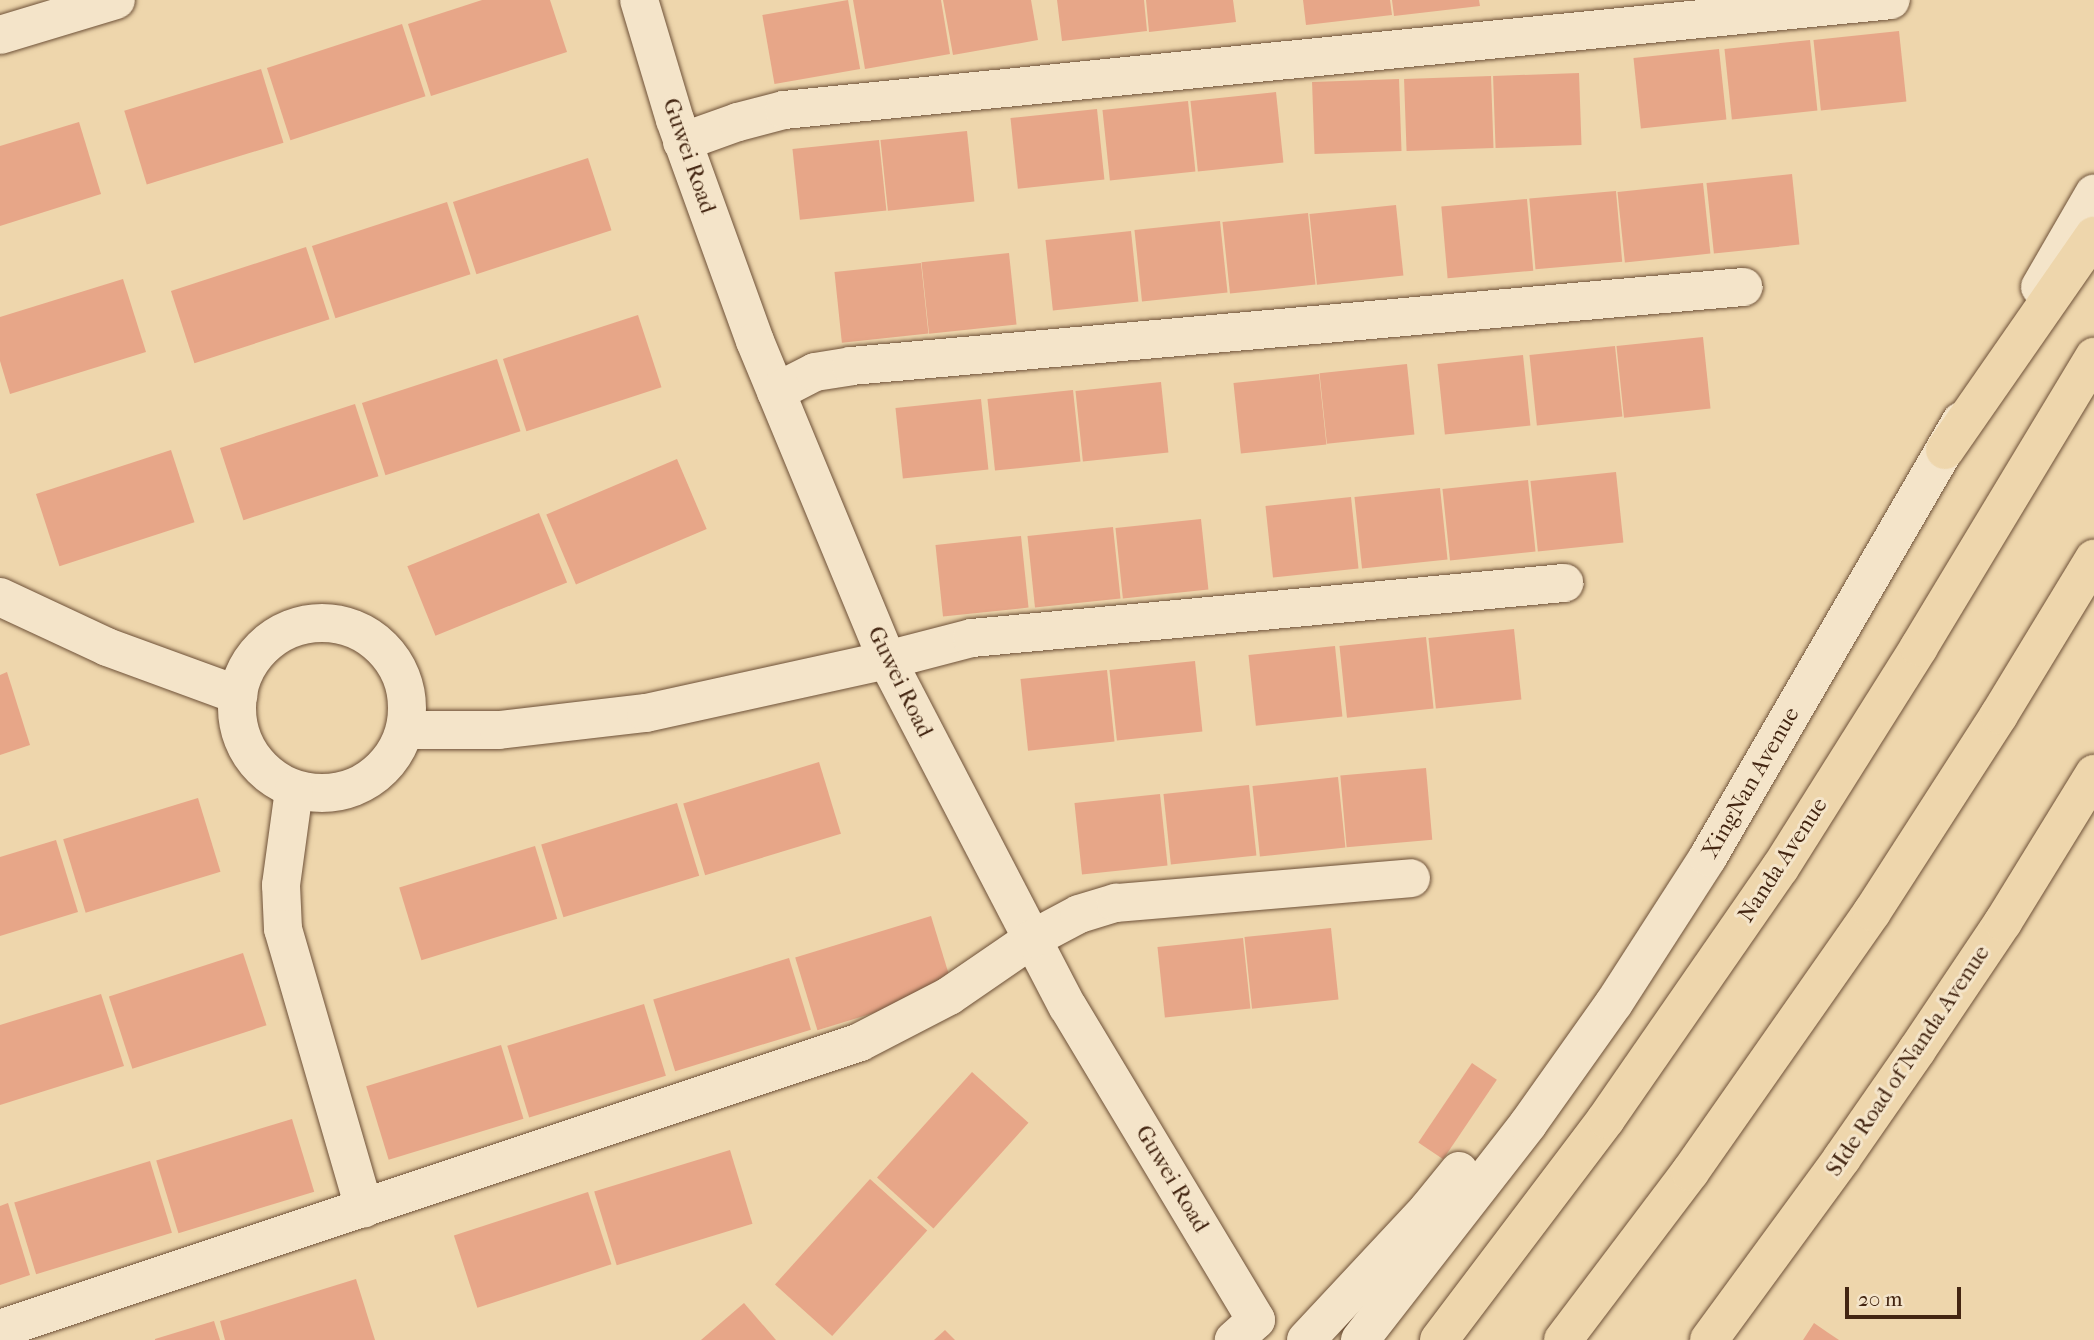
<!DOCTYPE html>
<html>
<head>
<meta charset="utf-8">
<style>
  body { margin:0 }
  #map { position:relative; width:2094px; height:1340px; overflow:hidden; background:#eed6ac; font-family:"IM FELL French Canon",serif }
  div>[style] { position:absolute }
  .building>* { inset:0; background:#e7a688; transform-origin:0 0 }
  .roads { filter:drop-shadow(0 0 2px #6e5138) drop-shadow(0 0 2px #6e5138) }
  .minor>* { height:38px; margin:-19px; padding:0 19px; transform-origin:19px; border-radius:19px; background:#f4e4c9 }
  .minor>.ring { margin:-19px; padding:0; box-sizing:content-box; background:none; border:38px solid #f4e4c9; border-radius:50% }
  .secondary>* { height:38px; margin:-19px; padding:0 19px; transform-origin:19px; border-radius:19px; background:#f4e4c9 }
  .primary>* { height:38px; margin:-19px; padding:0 19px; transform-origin:19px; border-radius:19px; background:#eed6ac }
  .trunk>* { height:38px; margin:-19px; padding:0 19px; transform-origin:19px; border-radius:19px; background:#eed6ac }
  span { translate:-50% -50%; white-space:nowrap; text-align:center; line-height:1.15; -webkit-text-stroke:6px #f4e4c9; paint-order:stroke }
  .street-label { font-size:23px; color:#432511 }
  .scale { position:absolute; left:1845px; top:1287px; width:116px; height:32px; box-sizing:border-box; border:4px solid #432511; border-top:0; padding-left:9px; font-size:21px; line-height:24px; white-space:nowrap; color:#432511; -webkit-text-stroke:5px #f4e4c9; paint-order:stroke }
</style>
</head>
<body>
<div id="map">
  <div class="building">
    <i style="clip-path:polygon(482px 0,550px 0,567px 52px,431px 96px,408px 24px)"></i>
    <i style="left:848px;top:0;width:70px;height:87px;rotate:80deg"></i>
    <i style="clip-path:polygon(853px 0,941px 0,950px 54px,865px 69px)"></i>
    <i style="clip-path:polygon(943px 0,1031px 0,1038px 40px,953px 55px)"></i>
    <i style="clip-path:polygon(1057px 0,1144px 0,1147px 31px,1062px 41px)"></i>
    <i style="clip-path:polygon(1146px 0,1233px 0,1236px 22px,1149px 32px)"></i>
    <i style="clip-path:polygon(1303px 0,1390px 0,1392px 15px,1306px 25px)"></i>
    <i style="clip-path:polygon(1392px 0,1479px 0,1480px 6px,1394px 16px)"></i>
    <i style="left:402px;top:24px;width:76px;height:142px;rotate:72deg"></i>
    <i style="left:1899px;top:31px;width:71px;height:86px;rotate:84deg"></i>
    <i style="left:1810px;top:40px;width:71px;height:86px;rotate:84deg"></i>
    <i style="left:1719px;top:49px;width:71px;height:86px;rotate:84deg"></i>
    <i style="left:261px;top:69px;width:77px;height:143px;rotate:73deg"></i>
    <i style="left:1579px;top:73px;width:72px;height:86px;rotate:88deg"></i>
    <i style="left:1491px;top:76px;width:72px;height:87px;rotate:88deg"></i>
    <i style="left:1399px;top:79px;width:72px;height:87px;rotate:88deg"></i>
    <i style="left:1276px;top:92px;width:71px;height:86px;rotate:84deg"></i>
    <i style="left:1188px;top:101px;width:71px;height:86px;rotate:84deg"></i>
    <i style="left:1097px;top:109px;width:71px;height:87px;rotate:84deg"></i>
    <i style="clip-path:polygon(79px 122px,101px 194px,0 226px,0 146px)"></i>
    <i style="left:967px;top:131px;width:71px;height:87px;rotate:84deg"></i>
    <i style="left:879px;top:140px;width:71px;height:87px;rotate:84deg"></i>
    <i style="left:588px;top:158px;width:76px;height:142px;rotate:72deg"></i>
    <i style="left:1792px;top:174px;width:71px;height:86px;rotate:84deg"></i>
    <i style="left:1703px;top:183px;width:71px;height:86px;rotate:84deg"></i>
    <i style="left:1616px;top:191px;width:71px;height:87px;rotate:85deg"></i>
    <i style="left:1527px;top:199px;width:72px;height:86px;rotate:85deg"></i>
    <i style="left:447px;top:202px;width:76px;height:142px;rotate:72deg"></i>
    <i style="left:1396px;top:205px;width:71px;height:87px;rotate:84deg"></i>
    <i style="left:1308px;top:213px;width:72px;height:86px;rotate:84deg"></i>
    <i style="left:1220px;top:221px;width:72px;height:86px;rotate:84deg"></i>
    <i style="left:1131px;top:231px;width:71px;height:86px;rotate:84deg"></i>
    <i style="left:306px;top:247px;width:76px;height:142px;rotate:72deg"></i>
    <i style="left:1009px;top:253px;width:72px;height:88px;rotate:84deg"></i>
    <i style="left:921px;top:263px;width:71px;height:87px;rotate:84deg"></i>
    <i style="clip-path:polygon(123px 279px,146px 352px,10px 394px,0 361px,0 317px)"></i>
    <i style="left:638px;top:315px;width:76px;height:142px;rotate:72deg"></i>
    <i style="left:1703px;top:337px;width:72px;height:87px;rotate:84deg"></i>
    <i style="left:1615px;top:346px;width:71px;height:86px;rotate:84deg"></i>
    <i style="left:1523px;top:355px;width:71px;height:86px;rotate:84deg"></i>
    <i style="left:497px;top:359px;width:76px;height:142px;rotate:72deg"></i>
    <i style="left:1407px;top:364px;width:71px;height:88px;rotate:84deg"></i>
    <i style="left:1319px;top:374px;width:71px;height:86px;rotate:84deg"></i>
    <i style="left:1161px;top:382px;width:71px;height:86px;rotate:84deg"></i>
    <i style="left:1073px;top:390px;width:72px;height:86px;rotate:84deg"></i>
    <i style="left:981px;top:399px;width:71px;height:86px;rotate:84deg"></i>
    <i style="left:355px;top:404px;width:76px;height:142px;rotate:72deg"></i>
    <i style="left:171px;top:450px;width:76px;height:142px;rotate:72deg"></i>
    <i style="left:677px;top:459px;width:76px;height:142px;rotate:67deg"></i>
    <i style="left:1616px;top:472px;width:71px;height:86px;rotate:84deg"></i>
    <i style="left:1528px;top:480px;width:72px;height:86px;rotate:84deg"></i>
    <i style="left:1440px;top:488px;width:72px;height:86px;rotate:84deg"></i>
    <i style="left:1351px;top:497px;width:72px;height:86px;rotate:84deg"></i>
    <i style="left:539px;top:513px;width:75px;height:142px;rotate:68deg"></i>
    <i style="left:1201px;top:519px;width:71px;height:86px;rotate:84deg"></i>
    <i style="left:1113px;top:527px;width:72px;height:86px;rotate:84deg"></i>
    <i style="left:1021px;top:536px;width:72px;height:86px;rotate:84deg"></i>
    <i style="left:1514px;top:629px;width:71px;height:86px;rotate:84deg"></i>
    <i style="left:1426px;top:637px;width:72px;height:87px;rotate:84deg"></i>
    <i style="left:1335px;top:646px;width:71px;height:87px;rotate:84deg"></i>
    <i style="left:1195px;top:661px;width:71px;height:86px;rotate:84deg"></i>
    <i style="left:1107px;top:670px;width:72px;height:87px;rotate:84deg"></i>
    <i style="clip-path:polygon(7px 672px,30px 745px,0 755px,0 675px)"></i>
    <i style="left:819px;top:762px;width:75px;height:142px;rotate:73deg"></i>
    <i style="left:1426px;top:768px;width:72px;height:86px;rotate:85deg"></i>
    <i style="left:1338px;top:777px;width:71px;height:86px;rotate:84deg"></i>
    <i style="left:1249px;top:785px;width:71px;height:86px;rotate:84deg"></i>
    <i style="left:1160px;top:794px;width:72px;height:86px;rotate:84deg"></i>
    <i style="left:198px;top:798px;width:77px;height:141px;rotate:73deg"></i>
    <i style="left:677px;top:803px;width:76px;height:142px;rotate:73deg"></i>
    <i style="clip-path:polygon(56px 840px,78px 912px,0 936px,0 857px)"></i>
    <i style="left:535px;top:846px;width:76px;height:142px;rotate:73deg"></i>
    <i style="left:931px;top:916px;width:76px;height:142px;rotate:73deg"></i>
    <i style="left:1331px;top:928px;width:72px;height:87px;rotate:84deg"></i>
    <i style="left:1243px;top:938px;width:71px;height:86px;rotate:84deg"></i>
    <i style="left:243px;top:953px;width:76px;height:141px;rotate:72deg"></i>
    <i style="left:789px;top:958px;width:75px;height:142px;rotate:73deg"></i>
    <i style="clip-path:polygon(101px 994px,124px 1066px,0 1105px,0 1025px)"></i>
    <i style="left:644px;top:1004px;width:75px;height:143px;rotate:73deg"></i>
    <i style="left:501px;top:1045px;width:77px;height:141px;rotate:73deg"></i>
    <i style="left:1472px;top:1063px;width:30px;height:96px;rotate:34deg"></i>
    <i style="left:972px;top:1072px;width:76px;height:142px;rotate:42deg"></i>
    <i style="left:292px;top:1119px;width:76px;height:142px;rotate:73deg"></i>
    <i style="left:730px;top:1150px;width:77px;height:142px;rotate:73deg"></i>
    <i style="left:150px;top:1161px;width:75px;height:142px;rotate:73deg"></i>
    <i style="left:870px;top:1179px;width:77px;height:142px;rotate:42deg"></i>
    <i style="left:588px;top:1192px;width:76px;height:141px;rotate:72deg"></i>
    <i style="clip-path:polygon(8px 1203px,30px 1275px,0 1285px,0 1206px)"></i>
    <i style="clip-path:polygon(356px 1279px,375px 1340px,225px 1340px,220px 1321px)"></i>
    <i style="clip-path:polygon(744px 1303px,776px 1340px,701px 1340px)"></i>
    <i style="clip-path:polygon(214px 1321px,220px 1340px,155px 1340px,155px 1339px)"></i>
    <i style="clip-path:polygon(1814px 1323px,1827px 1332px,1839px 1340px,1803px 1340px)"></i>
    <i style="clip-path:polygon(945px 1330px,955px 1340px,934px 1340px)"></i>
  </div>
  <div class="roads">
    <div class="minor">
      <i style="left:639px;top:0;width:125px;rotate:73.3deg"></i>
      <i style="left:675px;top:120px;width:235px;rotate:70.1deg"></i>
      <i style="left:755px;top:341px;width:345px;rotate:67.5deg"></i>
      <i style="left:887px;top:660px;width:391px;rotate:62.5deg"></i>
      <i style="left:1068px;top:1007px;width:365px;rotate:59deg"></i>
      <i style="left:1256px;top:1320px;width:30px;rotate:138deg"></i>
      <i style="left:0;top:35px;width:121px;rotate:-16.8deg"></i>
      <i style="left:682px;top:142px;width:59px;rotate:-19.7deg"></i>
      <i style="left:738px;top:122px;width:48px;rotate:-14.6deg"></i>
      <i style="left:784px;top:110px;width:1112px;rotate:-5.67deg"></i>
      <i style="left:776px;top:392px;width:44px;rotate:-27.1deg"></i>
      <i style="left:815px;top:372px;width:36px;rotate:-9deg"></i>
      <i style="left:851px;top:366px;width:896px;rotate:-5.06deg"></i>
      <i style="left:0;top:597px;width:118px;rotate:25deg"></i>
      <i style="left:107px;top:647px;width:140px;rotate:20.1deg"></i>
      <i class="ring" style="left:237px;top:623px;width:132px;height:132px"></i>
      <i style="left:405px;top:730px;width:94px"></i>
      <i style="left:499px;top:730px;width:148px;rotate:-6.6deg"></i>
      <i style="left:646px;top:713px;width:247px;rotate:-12.4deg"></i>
      <i style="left:887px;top:660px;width:88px;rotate:-14.5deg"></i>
      <i style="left:972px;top:638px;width:595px;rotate:-5.31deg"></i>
      <i style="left:294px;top:790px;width:96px;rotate:97.8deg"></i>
      <i style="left:281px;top:885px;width:44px;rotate:87.4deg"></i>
      <i style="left:283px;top:929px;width:291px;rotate:73.8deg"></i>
      <i style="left:0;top:1329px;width:907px;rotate:-18.45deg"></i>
      <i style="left:860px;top:1042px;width:100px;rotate:-27.3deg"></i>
      <i style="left:949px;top:996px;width:101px;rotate:-34.5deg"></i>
      <i style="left:1032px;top:939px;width:53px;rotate:-28deg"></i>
      <i style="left:1079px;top:914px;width:39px;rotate:-17deg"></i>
      <i style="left:1116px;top:903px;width:296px;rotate:-4.8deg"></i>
    </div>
    <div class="secondary">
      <i style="left:2040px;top:287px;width:108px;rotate:-59.9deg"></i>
      <i style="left:1306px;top:1340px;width:179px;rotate:-47deg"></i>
      <i style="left:1428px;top:1209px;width:49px;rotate:-50.8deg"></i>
      <i style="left:1360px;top:1340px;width:274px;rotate:-52.1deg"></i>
      <i style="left:1528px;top:1124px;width:148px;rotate:-54.6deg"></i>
      <i style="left:1614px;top:1003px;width:174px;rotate:-57.2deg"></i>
      <i style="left:1708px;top:857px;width:504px;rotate:-59.87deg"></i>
    </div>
    <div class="primary">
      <i style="left:1709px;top:1340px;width:225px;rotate:-53.8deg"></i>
      <i style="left:1842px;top:1158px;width:131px;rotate:-55.2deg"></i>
      <i style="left:1917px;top:1050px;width:154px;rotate:-56.1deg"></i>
      <i style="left:2003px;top:922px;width:174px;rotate:-58.4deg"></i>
    </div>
    <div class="trunk">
      <i style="left:1945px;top:450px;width:261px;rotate:-55.2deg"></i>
      <i style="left:1439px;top:1340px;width:277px;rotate:-52.9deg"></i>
      <i style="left:1606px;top:1119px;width:305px;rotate:-55.3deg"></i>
      <i style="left:1780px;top:868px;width:261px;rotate:-57.8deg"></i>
      <i style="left:1919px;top:647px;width:339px;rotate:-58.9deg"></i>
      <i style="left:1563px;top:1340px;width:211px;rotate:-52.9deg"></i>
      <i style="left:1690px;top:1172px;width:317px;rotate:-55deg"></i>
      <i style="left:1872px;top:912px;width:234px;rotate:-57.2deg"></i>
      <i style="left:1999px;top:715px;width:183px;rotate:-58.7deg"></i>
    </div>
  </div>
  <div class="street-label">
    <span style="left:689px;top:156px;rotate:71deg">Guwei Road</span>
    <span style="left:900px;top:682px;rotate:64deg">Guwei Road</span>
    <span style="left:1751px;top:783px;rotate:-60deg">XingNan Avenue</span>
    <span style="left:1783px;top:860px;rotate:-57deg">Nanda Avenue</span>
    <span style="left:1908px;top:1061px;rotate:-56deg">SIde Road of Nanda Avenue</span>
    <span style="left:1172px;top:1179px;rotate:59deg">Guwei Road</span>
  </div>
  <div class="scale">20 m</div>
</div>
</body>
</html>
